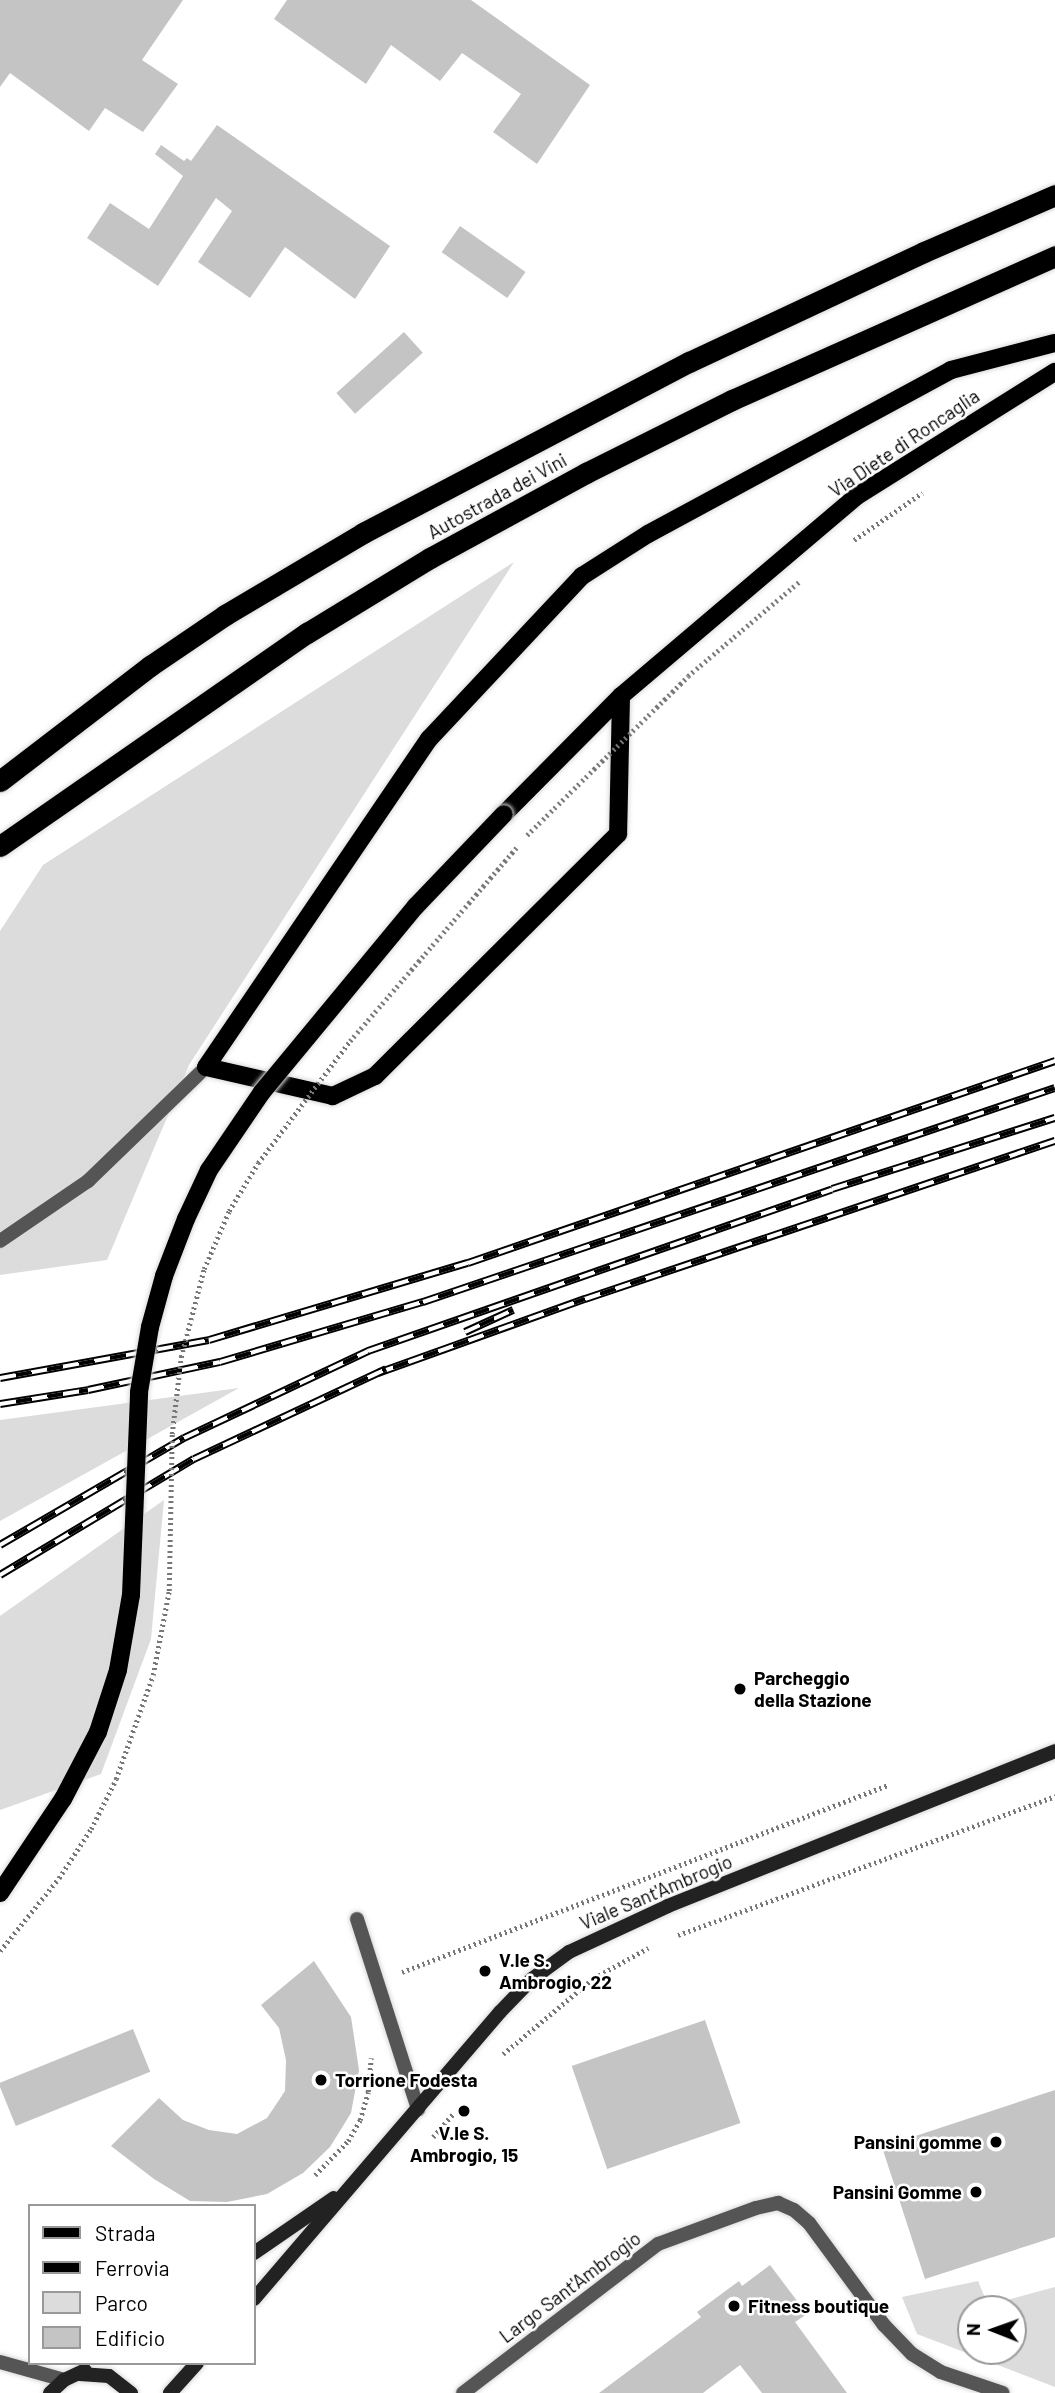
<!DOCTYPE html>
<html>
<head>
<meta charset="utf-8">
<style>
  body { margin:0 }
  #map { position:relative; width:1055px; height:2393px; overflow:hidden; background:#fff; font-family:Barlow,sans-serif }
  div>[style] { position:absolute }
  .green>* { inset:0; background:#dcdcdc }
  .building>* { inset:0; background:#c4c4c4; transform-origin:0 0 }
  .path>* { height:4.5px; margin-top:-2.25px; transform-origin:0; background:repeating-linear-gradient(90deg,#777 0 2px,transparent 0 5.5px) }
  .roads { filter:drop-shadow(0 0 2px #dbdbdb) drop-shadow(0 0 2px #dbdbdb) }
  .street>* { height:14px; margin:-7px; padding:0 7px; transform-origin:7px; border-radius:7px; background:#555 }
  .secondary>* { height:14px; margin:-7px; padding:0 7px; transform-origin:7px; border-radius:7px; background:#222 }
  .primary>* { height:18px; margin:-9px; padding:0 9px; transform-origin:9px; border-radius:9px; background:#000 }
  .highway>* { height:21px; margin:-10.5px; padding:0 10.5px; transform-origin:10.5px; border-radius:10.5px; background:#000 }
  .rail>* { height:8px; margin-top:-4px; transform-origin:0; background:repeating-linear-gradient(90deg,#fff 0 16px,#000 0 32px); box-sizing:border-box; border-block:2px solid #000 }
  .path-bridge>* { height:4.5px; margin-top:-2.25px; transform-origin:0; background:repeating-linear-gradient(90deg,#777 0 2px,transparent 0 5.5px) }
  .bridges { filter:drop-shadow(0 0 2px #dbdbdb) drop-shadow(0 0 2px #dbdbdb) }
  .primary-bridge>* { height:18px; margin:-9px; padding:0 9px; transform-origin:9px; border-radius:9px; background:#000 }
  .dots>* { width:19px; height:19px; translate:-50% -50%; box-sizing:border-box; border:4px solid #fff; border-radius:50% }
  span { translate:-50% -50%; white-space:nowrap; text-align:center; line-height:1.15; -webkit-text-stroke:5px #fff; paint-order:stroke }
  .street-label { font-size:19px; color:#000 }
  .poi-label { font-size:19px; color:#000; font-weight:700 }
  .left { translate:0 -50%; text-align:left }
  .right { translate:-100% -50%; text-align:right }
  .legend { position:absolute; left:28px; top:2204px; width:228px; height:161px; box-sizing:border-box; background:#fff; border:2px solid #999; margin:0; padding:9px 12px; list-style:none; font-size:21px; color:#000 }
  .legend li { display:flex; align-items:center; gap:14px; height:35px }
  .legend b { width:35px; border:2px solid #999 }
  .north { position:absolute; left:957px; top:2295px; width:70px; height:70px; box-sizing:border-box; background:#fff; border:2px solid #999; border-radius:50%; rotate:271deg; font-size:19px; font-weight:700; line-height:28px; text-align:center; color:#000 }
  .north::after { content:''; display:block; margin:auto; width:24px; height:32px; background:#000; clip-path:polygon(50% 0,100% 100%,50% 72%,0 100%) }
</style>
</head>
<body>
<div id="map">
  <div class="green">
    <i style="clip-path:polygon(514px 562px,189px 1065px,107px 1260px,0 1275px,0 931px,43px 865px)"></i>
    <i style="clip-path:polygon(239px 1388px,0 1521px,0 1420px)"></i>
    <i style="clip-path:polygon(164px 1500px,151px 1639px,101px 1774px,0 1810px,0 1616px)"></i>
    <i style="clip-path:polygon(evenodd,978px 2281px,988px 2305px,1055px 2287px,1055px 2387px,917px 2334px,902px 2297px,978px 2281px,971px 2309px,1013px 2309px,1013px 2351px,971px 2351px,971px 2309px)"></i>
  </div>
  <div class="building">
    <i style="clip-path:polygon(0 0,183px 0,142px 60px,178px 84px,143px 132px,105px 108px,89px 131px,10px 73px,0 87px)"></i>
    <i style="clip-path:polygon(287px 0,471px 0,590px 85px,537px 164px,493px 132px,521px 94px,462px 53px,440px 81px,391px 45px,366px 84px,274px 19px)"></i>
    <i style="clip-path:polygon(217px 125px,390px 246px,355px 299px,285px 247px,250px 298px,198px 262px,232px 211px,216px 198px,158px 286px,87px 238px,110px 203px,149px 229px,183px 176px,155px 154px,161px 145px,184px 161px,187px 158px,191px 161px)"></i>
    <i style="left:460px;top:226px;width:80px;height:32px;rotate:35deg"></i>
    <i style="left:404px;top:332px;width:28px;height:91px;rotate:48deg"></i>
    <i style="clip-path:polygon(314px 1961px,351px 2017px,359px 2070px,351px 2113px,330px 2147px,303px 2173px,267px 2194px,227px 2202px,190px 2201px,154px 2179px,111px 2146px,159px 2098px,183px 2120px,209px 2130px,237px 2134px,267px 2118px,285px 2091px,286px 2060px,279px 2028px,261px 2005px)"></i>
    <i style="left:705px;top:2020px;width:109px;height:141px;rotate:71deg"></i>
    <i style="left:133px;top:2029px;width:46px;height:145px;rotate:68deg"></i>
    <i style="clip-path:polygon(1055px 2090px,1055px 2237px,925px 2279px,882px 2147px)"></i>
    <i style="clip-path:polygon(770px 2265px,807px 2314px,795px 2322px,847px 2393px,762px 2393px,740px 2365px,703px 2393px,599px 2393px,701px 2317px,697px 2312px,739px 2281px,742px 2286px)"></i>
  </div>
  <div class="path">
    <i style="left:854px;top:540px;width:83px;rotate:-34.7deg"></i>
    <i style="left:678px;top:1935px;width:402px;rotate:-20.2deg"></i>
    <i style="left:402px;top:1972px;width:521px;rotate:-21.05deg"></i>
    <i style="left:503px;top:2054px;width:119px;rotate:-39.9deg"></i>
    <i style="left:594px;top:1978px;width:62px;rotate:-29.1deg"></i>
    <i style="left:433px;top:2137px;width:33px;rotate:-49deg"></i>
    <i style="left:315px;top:2175px;width:47px;rotate:-45.9deg"></i>
    <i style="left:348px;top:2141px;width:24px;rotate:-60deg"></i>
    <i style="left:360px;top:2120px;width:29px;rotate:-74deg"></i>
    <i style="left:368px;top:2092px;width:34px;rotate:-85deg"></i>
  </div>
  <div class="roads">
    <div class="street">
      <i style="left:0;top:1241px;width:107px;rotate:-34.3deg"></i>
      <i style="left:88px;top:1181px;width:164px;rotate:-44deg"></i>
      <i style="left:357px;top:1919px;width:200px;rotate:72.2deg"></i>
      <i style="left:0;top:2362px;width:66px;rotate:15.7deg"></i>
      <i style="left:463px;top:2393px;width:245px;rotate:-37.4deg"></i>
      <i style="left:658px;top:2244px;width:104px;rotate:-20.2deg"></i>
      <i style="left:756px;top:2208px;width:23px;rotate:-13deg"></i>
      <i style="left:778px;top:2203px;width:17px;rotate:24deg"></i>
      <i style="left:794px;top:2210px;width:20px;rotate:41deg"></i>
      <i style="left:809px;top:2223px;width:127px;rotate:53.7deg"></i>
      <i style="left:884px;top:2325px;width:40px;rotate:46deg"></i>
      <i style="left:912px;top:2354px;width:34px;rotate:32deg"></i>
      <i style="left:941px;top:2372px;width:65px;rotate:18.7deg"></i>
    </div>
    <div class="secondary">
      <i style="left:254px;top:2253px;width:97px;rotate:-34.5deg"></i>
      <i style="left:254px;top:2299px;width:378px;rotate:-49.4deg"></i>
      <i style="left:500px;top:2012px;width:46px;rotate:-45.9deg"></i>
      <i style="left:532px;top:1979px;width:46px;rotate:-36.1deg"></i>
      <i style="left:569px;top:1952px;width:109px;rotate:-24.9deg"></i>
      <i style="left:668px;top:1906px;width:417px;rotate:-21.8deg"></i>
      <i style="left:80px;top:2374px;width:29px;rotate:4deg"></i>
      <i style="left:109px;top:2376px;width:28px;rotate:38deg"></i>
      <i style="left:50px;top:2393px;width:19px;rotate:-43deg"></i>
      <i style="left:64px;top:2380px;width:23px;rotate:-25deg"></i>
      <i style="left:170px;top:2393px;width:40px;rotate:-48deg"></i>
    </div>
    <div class="primary">
      <i style="left:621px;top:696px;width:138px;rotate:91.2deg"></i>
      <i style="left:618px;top:834px;width:343px;rotate:135.1deg"></i>
      <i style="left:375px;top:1076px;width:47px;rotate:154.5deg"></i>
      <i style="left:333px;top:1096px;width:130px;rotate:-167.1deg"></i>
      <i style="left:206px;top:1067px;width:397px;rotate:-55.8deg"></i>
      <i style="left:429px;top:739px;width:224px;rotate:-46.8deg"></i>
      <i style="left:582px;top:576px;width:78px;rotate:-32.5deg"></i>
      <i style="left:648px;top:534px;width:345px;rotate:-28.4deg"></i>
      <i style="left:951px;top:370px;width:107px;rotate:-14.6deg"></i>
      <i style="left:504px;top:814px;width:166px;rotate:-45.2deg"></i>
      <i style="left:621px;top:696px;width:309px;rotate:-40.3deg"></i>
      <i style="left:857px;top:496px;width:234px;rotate:-32.1deg"></i>
    </div>
    <div class="highway">
      <i style="left:0;top:781px;width:189px;rotate:-37.5deg"></i>
      <i style="left:150px;top:666px;width:91px;rotate:-34.2deg"></i>
      <i style="left:225px;top:615px;width:161px;rotate:-30.7deg"></i>
      <i style="left:363px;top:533px;width:368px;rotate:-27.7deg"></i>
      <i style="left:689px;top:362px;width:259px;rotate:-25.1deg"></i>
      <i style="left:924px;top:252px;width:143px;rotate:-23.5deg"></i>
      <i style="left:0;top:846px;width:374px;rotate:-34.8deg"></i>
      <i style="left:307px;top:633px;width:144px;rotate:-31.4deg"></i>
      <i style="left:430px;top:558px;width:178px;rotate:-28.6deg"></i>
      <i style="left:586px;top:473px;width:163px;rotate:-26.6deg"></i>
      <i style="left:732px;top:400px;width:354px;rotate:-24deg"></i>
    </div>
  </div>
  <div class="rail">
    <i style="left:465px;top:1332px;width:53px;rotate:-24.6deg"></i>
    <i style="left:378px;top:1373px;width:220px;rotate:-19.7deg"></i>
    <i style="left:585px;top:1299px;width:496px;rotate:-18.6deg"></i>
    <i style="left:0;top:1378px;width:212px;rotate:-10.3deg"></i>
    <i style="left:209px;top:1340px;width:270px;rotate:-16.6deg"></i>
    <i style="left:468px;top:1263px;width:621px;rotate:-18.99deg"></i>
    <i style="left:0;top:1404px;width:89px;rotate:-9deg"></i>
    <i style="left:88px;top:1390px;width:135px;rotate:-12deg"></i>
    <i style="left:220px;top:1362px;width:212px;rotate:-16.5deg"></i>
    <i style="left:423px;top:1302px;width:667px;rotate:-18.71deg"></i>
    <i style="left:0;top:1545px;width:213px;rotate:-30.2deg"></i>
    <i style="left:184px;top:1438px;width:204px;rotate:-25.3deg"></i>
    <i style="left:368px;top:1351px;width:491px;rotate:-19.2deg"></i>
    <i style="left:832px;top:1189px;width:234px;rotate:-17.7deg"></i>
    <i style="left:0;top:1575px;width:226px;rotate:-30.9deg"></i>
    <i style="left:194px;top:1459px;width:212px;rotate:-25.1deg"></i>
  </div>
  <div class="path-bridge">
    <i style="left:527px;top:835px;width:226px;rotate:-44.6deg"></i>
    <i style="left:688px;top:676px;width:147px;rotate:-40.3deg"></i>
    <i style="left:0;top:1951px;width:94px;rotate:-51.1deg"></i>
    <i style="left:59px;top:1878px;width:59px;rotate:-56.9deg"></i>
    <i style="left:91px;top:1829px;width:56px;rotate:-63.4deg"></i>
    <i style="left:116px;top:1779px;width:110px;rotate:-70.4deg"></i>
    <i style="left:153px;top:1675px;width:86px;rotate:-79.2deg"></i>
    <i style="left:169px;top:1591px;width:157px;rotate:-88.9deg"></i>
    <i style="left:172px;top:1434px;width:78px;rotate:-83.3deg"></i>
    <i style="left:181px;top:1357px;width:91px;rotate:-75.4deg"></i>
    <i style="left:204px;top:1269px;width:63px;rotate:-66.7deg"></i>
    <i style="left:229px;top:1211px;width:56px;rotate:-58.9deg"></i>
    <i style="left:258px;top:1163px;width:153px;rotate:-53deg"></i>
    <i style="left:350px;top:1041px;width:256px;rotate:-49.3deg"></i>
  </div>
  <div class="bridges">
    <div class="primary-bridge">
      <i style="left:0;top:1893px;width:113px;rotate:-56.2deg"></i>
      <i style="left:63px;top:1799px;width:76px;rotate:-62.4deg"></i>
      <i style="left:98px;top:1732px;width:65px;rotate:-72.1deg"></i>
      <i style="left:118px;top:1670px;width:76px;rotate:-80.2deg"></i>
      <i style="left:131px;top:1595px;width:203px;rotate:-87.7deg"></i>
      <i style="left:139px;top:1392px;width:66px;rotate:-80.4deg"></i>
      <i style="left:150px;top:1327px;width:53px;rotate:-74.6deg"></i>
      <i style="left:164px;top:1276px;width:61px;rotate:-68.9deg"></i>
      <i style="left:186px;top:1219px;width:54px;rotate:-64.9deg"></i>
      <i style="left:209px;top:1170px;width:94px;rotate:-55.8deg"></i>
      <i style="left:262px;top:1092px;width:241px;rotate:-50.4deg"></i>
      <i style="left:416px;top:906px;width:127px;rotate:-46.3deg"></i>
    </div>
  </div>
  <div class="dots">
    <i style="left:740px;top:1689px;background:#000"></i>
    <i style="left:485px;top:1971px;background:#000"></i>
    <i style="left:321px;top:2080px;background:#000"></i>
    <i style="left:464px;top:2111px;background:#000"></i>
    <i style="left:996px;top:2142px;background:#000"></i>
    <i style="left:976px;top:2192px;background:#000"></i>
    <i style="left:734px;top:2306px;background:#000"></i>
  </div>
  <div class="street-label">
    <span style="left:904px;top:443px;rotate:-34deg">Via Diete di Roncaglia</span>
    <span style="left:497px;top:496px;rotate:-29deg">Autostrada dei Vini</span>
    <span style="left:656px;top:1892px;rotate:-23deg">Viale Sant'Ambrogio</span>
    <span style="left:570px;top:2287px;rotate:-37deg">Largo Sant'Ambrogio</span>
  </div>
  <div class="poi-label">
    <span class="left" style="left:754px;top:1689px">Parcheggio<br>della Stazione</span>
    <span class="left" style="left:499px;top:1971px">V.le S.<br>Ambrogio, 22</span>
    <span class="left" style="left:335px;top:2080px">Torrione Fodesta</span>
    <span style="left:464px;top:2144px">V.le S.<br>Ambrogio, 15</span>
    <span class="right" style="left:982px;top:2142px">Pansini gomme</span>
    <span class="right" style="left:962px;top:2192px">Pansini Gomme</span>
    <span class="left" style="left:748px;top:2306px">Fitness boutique</span>
  </div>
  <ul class="legend">
  <li><b style="height:9px;background:#000"></b>Strada</li>
  <li><b style="height:9px;background:#000"></b>Ferrovia</li>
  <li><b style="height:19px;background:#dcdcdc"></b>Parco</li>
  <li><b style="height:19px;background:#c4c4c4"></b>Edificio</li>
  </ul>
  <div class="north">N</div>
</div>
</body>
</html>
